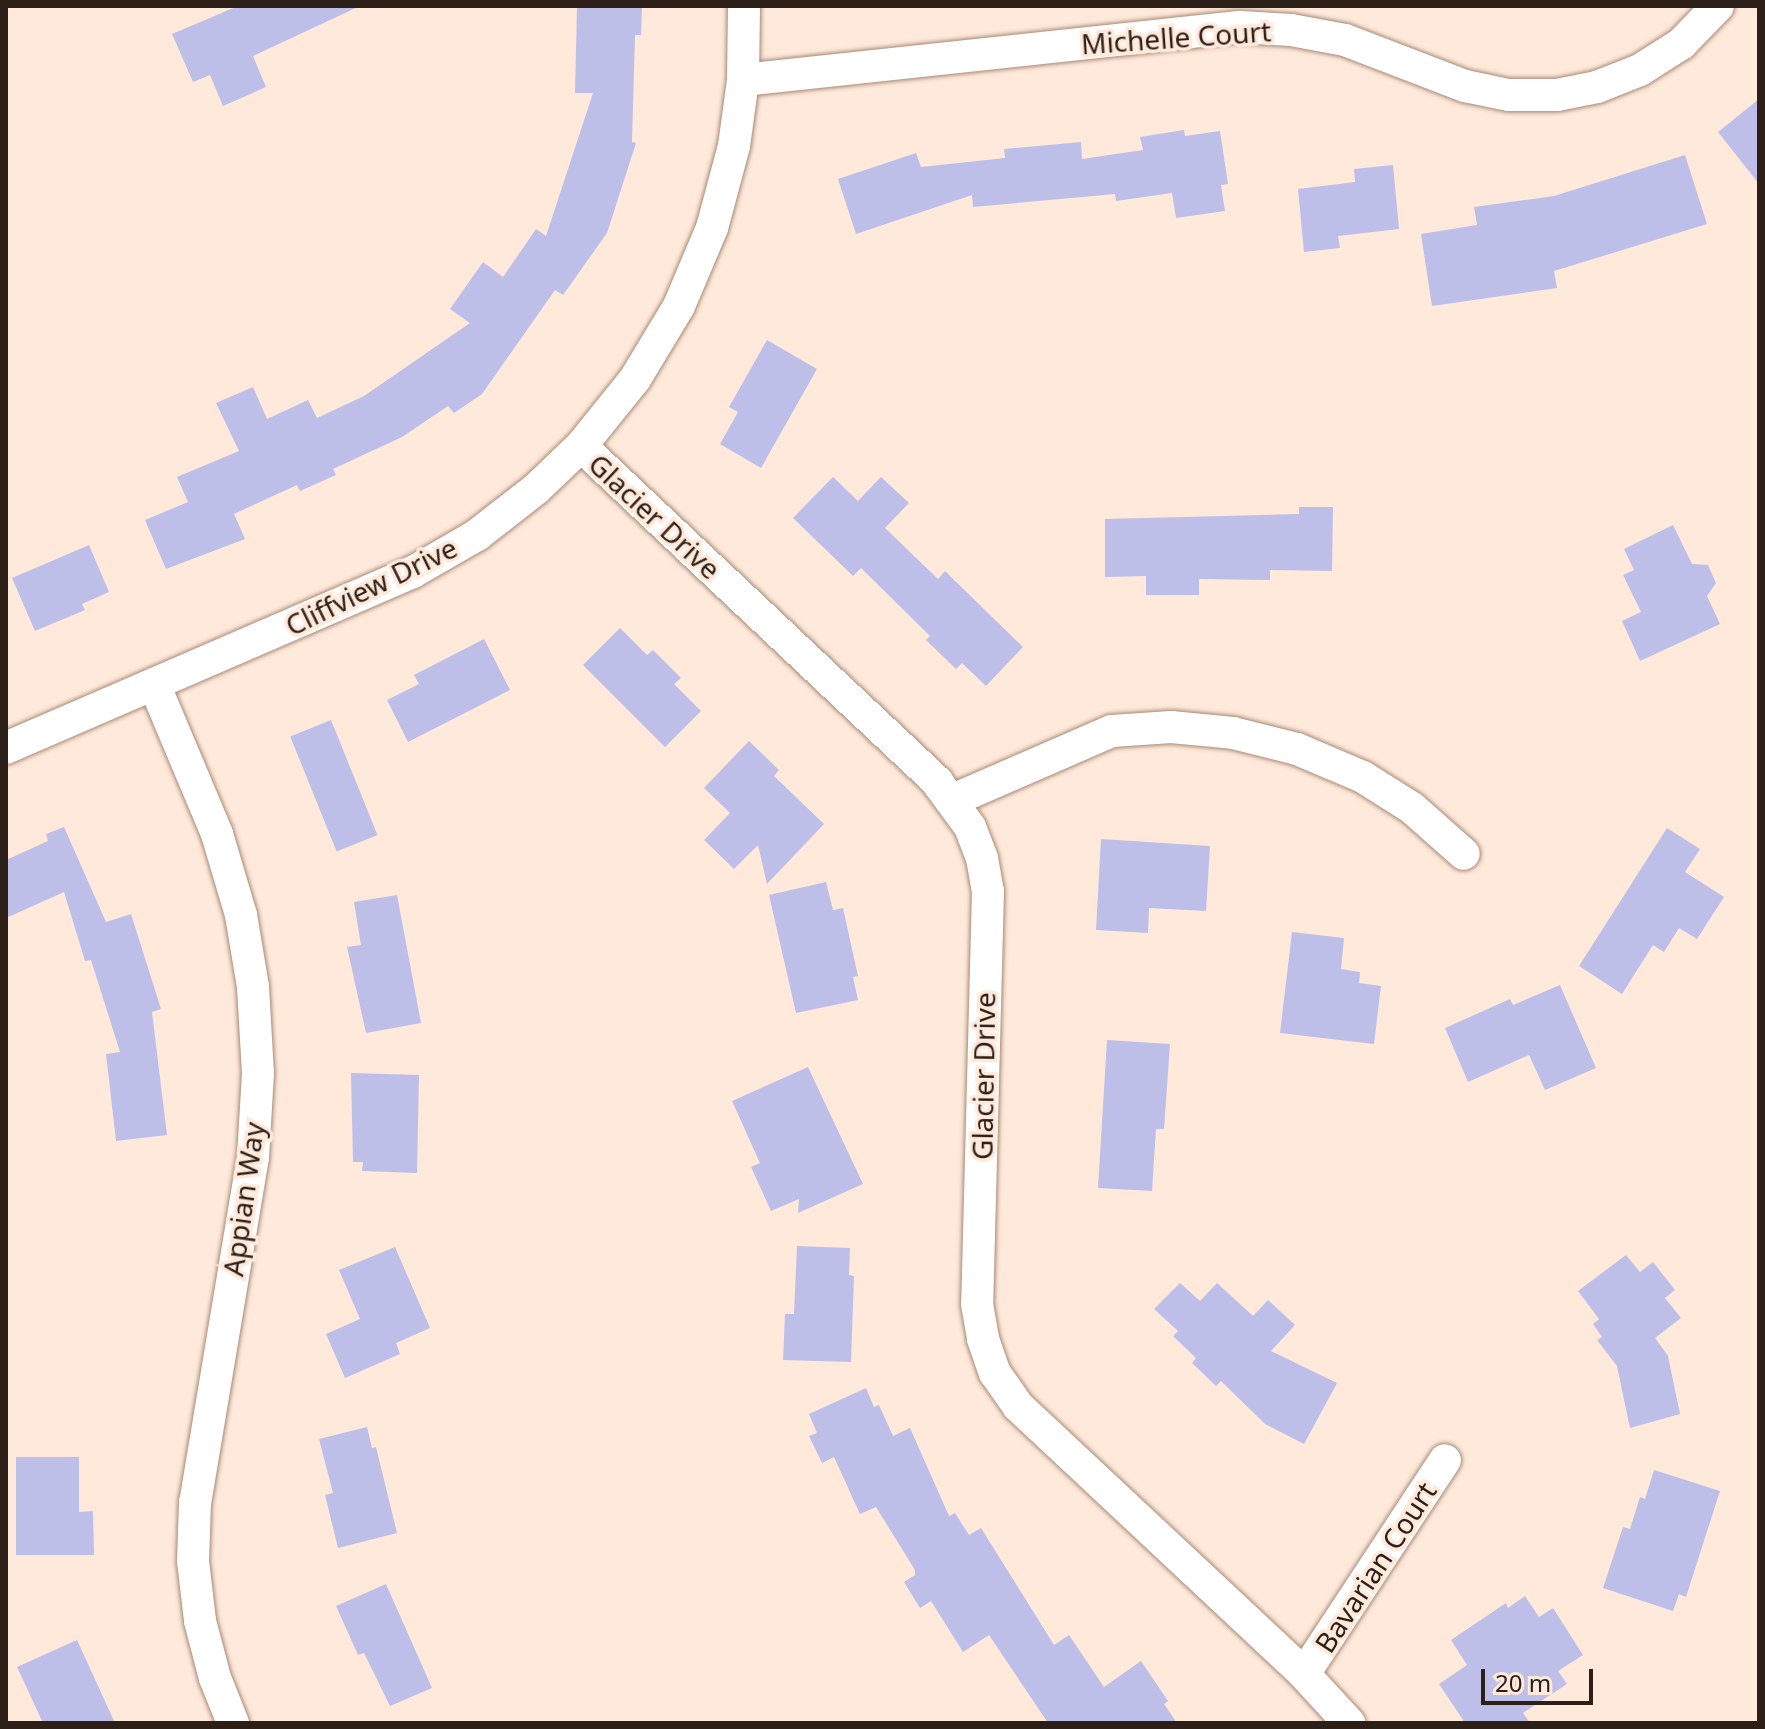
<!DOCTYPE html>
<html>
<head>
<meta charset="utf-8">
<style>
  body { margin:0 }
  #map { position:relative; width:1765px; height:1729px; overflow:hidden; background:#fee9db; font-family:"Noto Sans",sans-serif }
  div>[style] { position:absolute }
  .building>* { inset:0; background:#bdbfe9; transform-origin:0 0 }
  .roads { filter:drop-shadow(0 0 2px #a98974) drop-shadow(0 0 2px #a98974) }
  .street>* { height:32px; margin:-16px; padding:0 16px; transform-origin:16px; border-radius:16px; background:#fff }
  span { translate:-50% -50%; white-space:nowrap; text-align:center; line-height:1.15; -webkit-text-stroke:7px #fee9db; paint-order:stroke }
  .street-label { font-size:28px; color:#2c1f17 }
  .frame { position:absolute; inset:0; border:8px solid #2c1f17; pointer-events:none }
  .scale { position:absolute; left:1481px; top:1669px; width:112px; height:36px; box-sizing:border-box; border:4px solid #2c1f17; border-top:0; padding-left:10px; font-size:24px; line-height:28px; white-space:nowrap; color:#2c1f17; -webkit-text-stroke:6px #fee9db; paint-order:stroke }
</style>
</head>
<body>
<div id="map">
  <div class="building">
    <i style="clip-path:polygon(238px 6px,360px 6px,253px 56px,266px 87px,223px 106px,210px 75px,193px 82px,172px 34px)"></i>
    <i style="clip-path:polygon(577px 6px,642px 6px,641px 35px,635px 35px,632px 142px,636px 143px,607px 233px,563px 295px,555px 290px,482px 394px,454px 413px,448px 406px,402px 437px,333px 469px,336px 475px,300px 491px,297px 485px,234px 514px,245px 539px,166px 569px,145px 520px,188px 502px,177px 477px,239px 451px,216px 403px,253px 387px,267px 419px,308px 400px,317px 418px,364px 396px,470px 323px,450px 309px,483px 262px,503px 277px,536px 229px,546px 236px,593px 93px,575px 93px)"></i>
    <i style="clip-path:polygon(1759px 99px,1759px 184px,1718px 132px)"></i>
    <i style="clip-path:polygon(1184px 130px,1185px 136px,1220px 131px,1228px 184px,1221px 185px,1225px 211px,1176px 218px,1172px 193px,1116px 201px,1115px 194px,973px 207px,972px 195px,856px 234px,838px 179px,916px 153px,921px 167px,1005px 158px,1004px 149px,1081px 142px,1082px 159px,1143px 150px,1140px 137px)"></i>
    <i style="clip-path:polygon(1685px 155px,1707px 224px,1554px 271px,1557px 288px,1432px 306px,1421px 234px,1477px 225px,1474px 207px,1554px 196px)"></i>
    <i style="clip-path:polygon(1393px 165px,1399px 229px,1338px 236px,1340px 248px,1304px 252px,1298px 189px,1355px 182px,1354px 169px)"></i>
    <i style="clip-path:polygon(767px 340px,817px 369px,761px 468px,720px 444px,738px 412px,729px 407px)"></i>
    <i style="clip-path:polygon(833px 477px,858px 501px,881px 477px,909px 503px,885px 528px,938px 579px,945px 571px,1023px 647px,986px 686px,962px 663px,956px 669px,926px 640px,930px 636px,861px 568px,853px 576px,793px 518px)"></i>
    <i style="clip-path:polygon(1299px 507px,1333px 507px,1332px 571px,1270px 570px,1270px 580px,1199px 579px,1199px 595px,1146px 595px,1146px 576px,1105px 577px,1105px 519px,1299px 514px)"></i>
    <i style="clip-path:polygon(1673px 525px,1692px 564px,1708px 565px,1716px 583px,1707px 596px,1720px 624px,1640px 661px,1622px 621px,1641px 612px,1623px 575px,1634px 570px,1624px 549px)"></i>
    <i style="clip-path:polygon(89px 545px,109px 592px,82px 604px,85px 610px,35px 631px,12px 578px)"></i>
    <i style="clip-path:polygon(620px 628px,647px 655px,653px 650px,681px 678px,674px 684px,701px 711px,665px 747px,583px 665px)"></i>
    <i style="clip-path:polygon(484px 639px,510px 690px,408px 742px,387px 700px,419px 684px,414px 675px)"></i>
    <i style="left:331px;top:720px;width:124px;height:44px;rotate:68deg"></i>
    <i style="clip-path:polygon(749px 741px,779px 770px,774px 776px,824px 824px,767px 884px,758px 845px,734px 869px,704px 840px,730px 813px,704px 788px)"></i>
    <i style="clip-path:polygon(64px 827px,106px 922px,131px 914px,161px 1009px,152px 1012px,167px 1135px,116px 1141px,106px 1054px,120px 1052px,91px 960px,85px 961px,64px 892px,6px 918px,6px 860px,48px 841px,46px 834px)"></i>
    <i style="clip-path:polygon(1667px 828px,1700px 849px,1685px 872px,1724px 897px,1697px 939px,1679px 928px,1664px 952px,1653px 945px,1622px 994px,1579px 966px)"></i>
    <i style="clip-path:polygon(1101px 839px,1210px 846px,1206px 911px,1149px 908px,1148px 933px,1096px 930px)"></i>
    <i style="clip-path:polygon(826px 882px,833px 910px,843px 908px,858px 976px,853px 977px,858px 1000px,796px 1013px,769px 895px)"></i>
    <i style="clip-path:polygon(397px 895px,421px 1023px,366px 1033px,347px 947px,361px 945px,354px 902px)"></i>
    <i style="clip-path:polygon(1292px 932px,1344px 938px,1341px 969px,1360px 972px,1359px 983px,1381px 986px,1374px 1044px,1280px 1033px)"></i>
    <i style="clip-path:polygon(1560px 985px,1596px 1068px,1545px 1090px,1529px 1055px,1468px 1082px,1445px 1028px,1510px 999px,1513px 1005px)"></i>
    <i style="clip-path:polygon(1107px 1040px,1170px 1044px,1164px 1129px,1156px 1129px,1152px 1191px,1098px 1188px)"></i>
    <i style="clip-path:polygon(808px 1067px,863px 1184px,798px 1213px,799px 1199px,771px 1211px,751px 1167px,760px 1163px,732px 1101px)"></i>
    <i style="clip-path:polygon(351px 1073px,419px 1075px,417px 1173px,362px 1171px,363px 1162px,353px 1162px)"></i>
    <i style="clip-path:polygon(797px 1246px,850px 1248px,849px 1275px,854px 1276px,851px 1362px,783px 1360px,785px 1314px,794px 1314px)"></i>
    <i style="clip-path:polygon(395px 1247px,430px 1328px,396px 1343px,400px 1354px,345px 1378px,326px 1334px,360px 1319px,339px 1270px)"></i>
    <i style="clip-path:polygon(1626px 1255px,1640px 1272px,1653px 1262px,1675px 1290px,1665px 1298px,1681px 1318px,1655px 1338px,1668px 1356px,1680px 1414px,1630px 1428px,1617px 1366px,1597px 1340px,1602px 1337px,1593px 1324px,1599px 1319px,1578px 1291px)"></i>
    <i style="clip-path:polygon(1180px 1283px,1200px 1301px,1217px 1283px,1253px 1316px,1268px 1300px,1295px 1325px,1271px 1351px,1337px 1383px,1304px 1444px,1265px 1424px,1221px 1381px,1216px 1386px,1192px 1363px,1196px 1358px,1173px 1336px,1178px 1331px,1154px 1309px)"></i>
    <i style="clip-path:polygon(866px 1388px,874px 1407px,879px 1405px,893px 1436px,910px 1428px,949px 1516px,955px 1513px,969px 1535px,981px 1528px,1054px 1645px,1069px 1635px,1104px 1687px,1141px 1661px,1168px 1701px,1164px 1704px,1177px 1723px,1048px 1723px,989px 1635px,963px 1652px,931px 1601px,920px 1608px,904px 1582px,915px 1575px,915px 1570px,876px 1507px,860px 1514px,834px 1457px,822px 1463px,809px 1436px,817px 1433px,809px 1414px)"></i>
    <i style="clip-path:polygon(367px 1427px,372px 1448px,376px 1447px,397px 1533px,338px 1548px,325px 1495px,333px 1493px,319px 1439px)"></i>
    <i style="clip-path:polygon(16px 1457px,79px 1457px,79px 1512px,93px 1511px,94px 1555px,16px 1555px)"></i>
    <i style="clip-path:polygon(1654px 1470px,1720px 1491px,1686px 1597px,1679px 1594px,1673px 1611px,1603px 1588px,1623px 1527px,1630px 1529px,1640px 1497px,1645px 1499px)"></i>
    <i style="clip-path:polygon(386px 1584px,432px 1688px,390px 1706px,364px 1653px,358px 1655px,336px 1606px)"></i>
    <i style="clip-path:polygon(1525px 1596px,1539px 1617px,1553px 1608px,1583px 1655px,1558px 1671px,1567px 1684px,1523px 1713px,1530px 1723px,1465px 1723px,1439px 1684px,1467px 1665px,1451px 1640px,1506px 1603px,1508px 1608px)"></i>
    <i style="clip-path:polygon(77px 1640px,115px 1723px,43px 1723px,17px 1667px)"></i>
  </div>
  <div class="roads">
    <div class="street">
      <i style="left:743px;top:80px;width:500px;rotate:-6.1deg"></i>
      <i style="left:1240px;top:27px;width:51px;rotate:3.4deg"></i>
      <i style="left:1291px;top:30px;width:55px;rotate:10.5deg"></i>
      <i style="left:1345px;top:40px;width:129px;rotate:21deg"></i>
      <i style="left:1465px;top:86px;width:45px;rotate:11.6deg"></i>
      <i style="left:1509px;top:95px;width:48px"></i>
      <i style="left:1557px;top:95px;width:41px;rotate:-11.3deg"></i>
      <i style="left:1597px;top:87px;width:46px;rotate:-21.6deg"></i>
      <i style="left:1640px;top:70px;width:49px;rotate:-32.4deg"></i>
      <i style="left:1681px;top:44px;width:53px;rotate:-45.8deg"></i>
      <i style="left:581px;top:446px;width:490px;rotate:43.3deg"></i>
      <i style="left:937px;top:782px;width:56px;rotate:53.7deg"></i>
      <i style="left:970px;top:827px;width:33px;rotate:69deg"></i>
      <i style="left:982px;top:858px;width:34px;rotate:80deg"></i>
      <i style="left:988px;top:891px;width:413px;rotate:91.5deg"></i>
      <i style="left:977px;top:1304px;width:36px;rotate:80deg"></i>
      <i style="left:983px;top:1339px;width:36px;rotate:71deg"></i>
      <i style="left:995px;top:1373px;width:40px;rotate:55.1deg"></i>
      <i style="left:1018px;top:1406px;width:392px;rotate:43.1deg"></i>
      <i style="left:1304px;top:1674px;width:67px;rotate:47.4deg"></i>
      <i style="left:154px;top:684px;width:163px;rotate:67.2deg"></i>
      <i style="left:217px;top:834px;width:84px;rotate:73.5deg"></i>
      <i style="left:241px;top:915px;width:73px;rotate:80.5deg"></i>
      <i style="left:253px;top:987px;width:86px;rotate:86.7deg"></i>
      <i style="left:258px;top:1073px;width:84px;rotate:93.4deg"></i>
      <i style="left:253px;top:1157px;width:350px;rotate:99.5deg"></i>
      <i style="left:195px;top:1502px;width:59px;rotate:91.9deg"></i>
      <i style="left:193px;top:1561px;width:60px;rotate:83.3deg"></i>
      <i style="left:200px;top:1621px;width:59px;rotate:75.3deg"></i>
      <i style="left:215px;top:1678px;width:48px;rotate:68.2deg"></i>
      <i style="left:6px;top:748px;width:443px;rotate:-23.4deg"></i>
      <i style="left:413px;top:572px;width:74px;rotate:-30deg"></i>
      <i style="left:477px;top:535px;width:75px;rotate:-37.9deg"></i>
      <i style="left:536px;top:489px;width:62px;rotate:-43.7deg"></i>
      <i style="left:581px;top:446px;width:86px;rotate:-51.1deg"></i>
      <i style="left:635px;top:379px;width:85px;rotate:-58.9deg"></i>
      <i style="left:679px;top:306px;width:85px;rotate:-67.1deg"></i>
      <i style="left:712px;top:228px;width:85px;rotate:-75deg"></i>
      <i style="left:734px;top:146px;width:67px;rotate:-82.2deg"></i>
      <i style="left:743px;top:80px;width:74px;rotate:-89.2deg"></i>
      <i style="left:953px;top:800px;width:173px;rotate:-23.5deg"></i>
      <i style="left:1112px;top:731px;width:59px;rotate:-3.9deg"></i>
      <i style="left:1171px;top:727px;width:62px;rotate:5.5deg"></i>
      <i style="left:1233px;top:733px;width:66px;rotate:14deg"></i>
      <i style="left:1297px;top:749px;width:72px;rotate:23deg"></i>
      <i style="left:1363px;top:777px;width:58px;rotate:32.3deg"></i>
      <i style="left:1412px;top:808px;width:69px;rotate:41.5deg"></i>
      <i style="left:1304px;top:1674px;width:256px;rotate:-56.6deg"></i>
    </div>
  </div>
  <div class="street-label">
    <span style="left:1176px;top:37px;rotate:-4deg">Michelle Court</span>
    <span style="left:655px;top:516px;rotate:43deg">Glacier Drive</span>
    <span style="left:371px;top:586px;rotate:-26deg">Cliffview Drive</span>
    <span style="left:983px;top:1076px;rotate:-89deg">Glacier Drive</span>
    <span style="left:243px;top:1199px;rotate:-82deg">Appian Way</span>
    <span style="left:1375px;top:1567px;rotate:-57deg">Bavarian Court</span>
  </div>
  <div class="frame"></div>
  <div class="scale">20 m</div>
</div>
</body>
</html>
